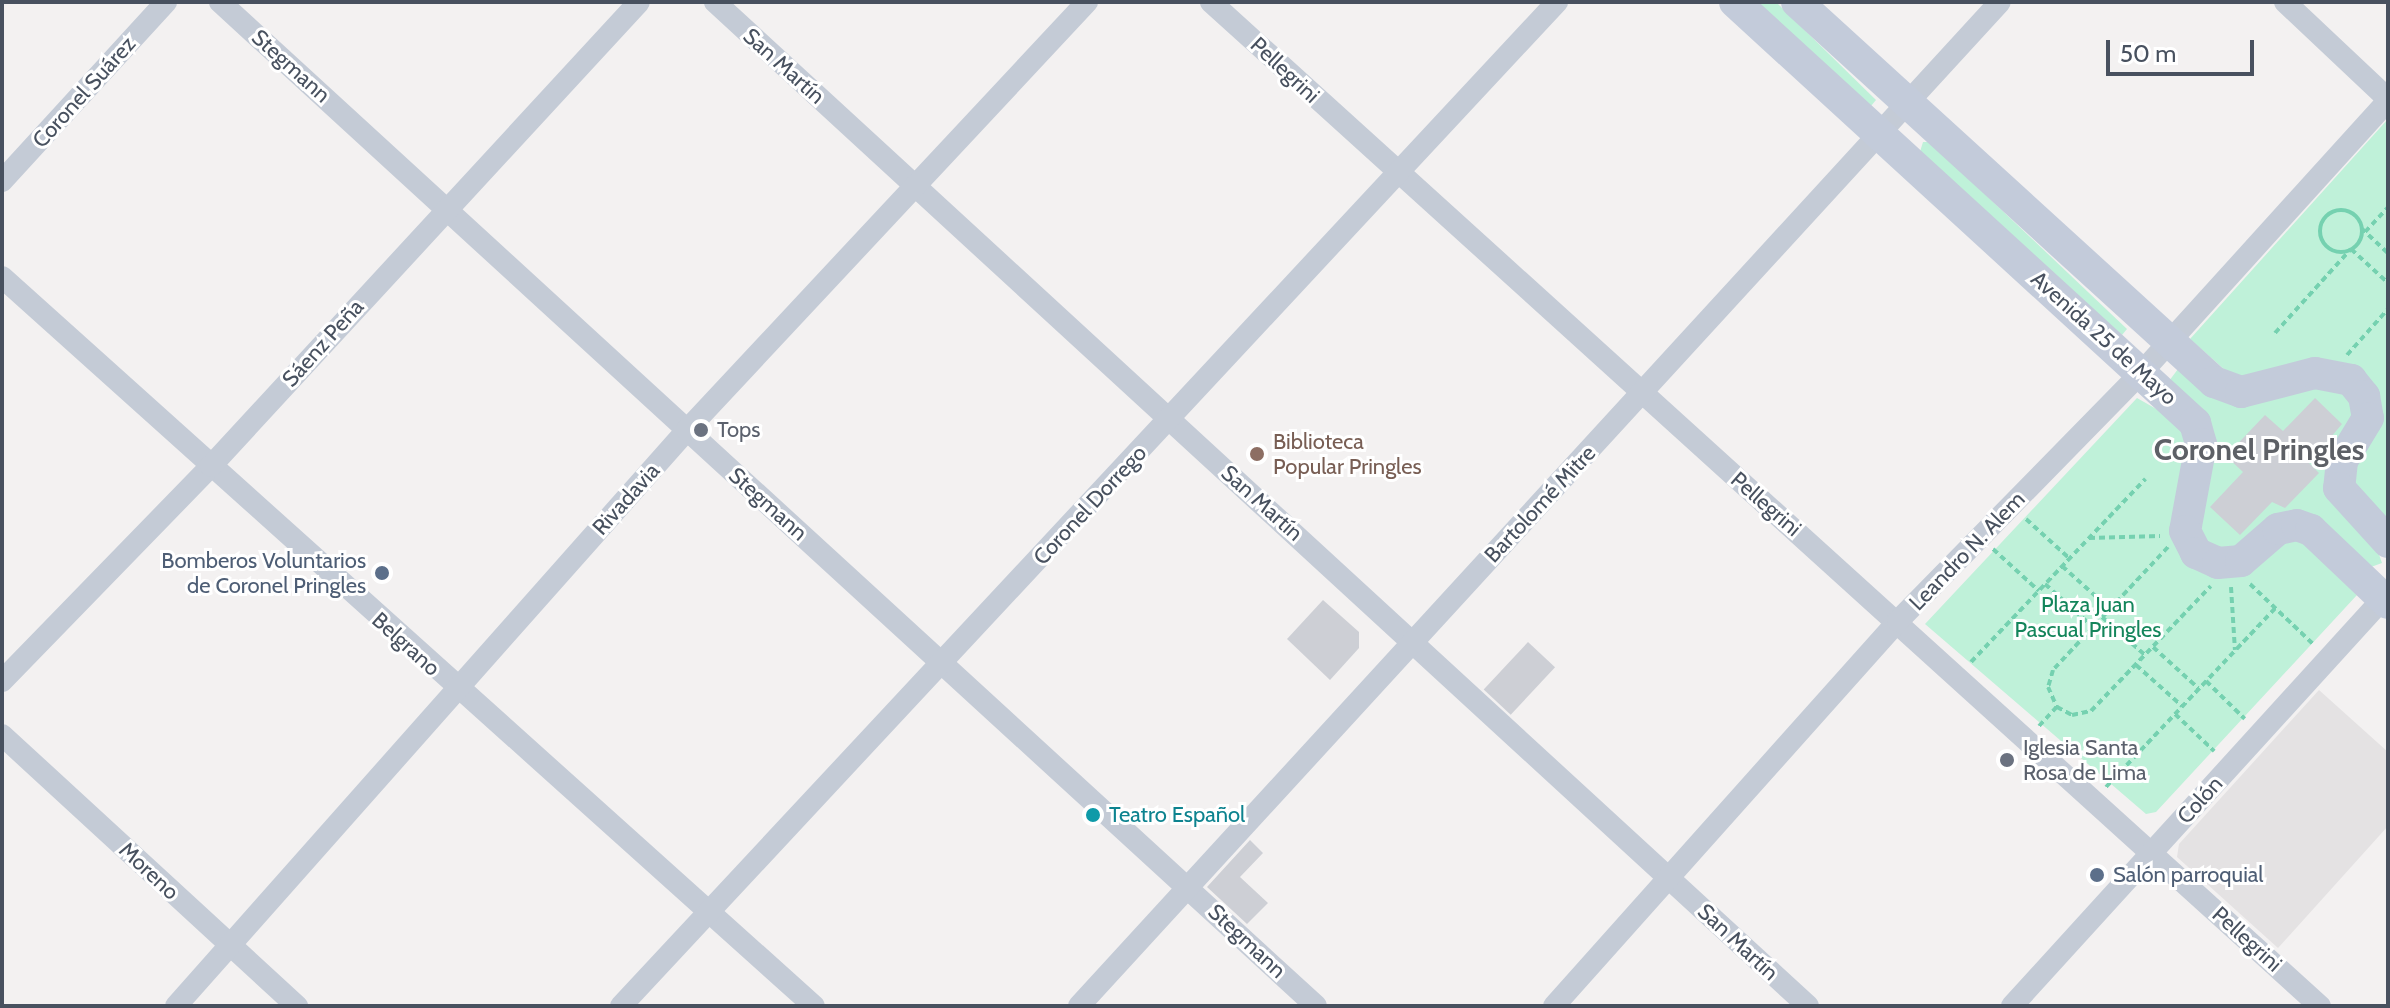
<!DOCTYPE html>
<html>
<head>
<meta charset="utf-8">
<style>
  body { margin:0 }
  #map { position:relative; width:2390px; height:1008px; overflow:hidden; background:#f3f1f1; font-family:Cabin,sans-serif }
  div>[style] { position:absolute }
  .education>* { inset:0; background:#e4e2e3 }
  .green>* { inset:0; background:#bff1d9 }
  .building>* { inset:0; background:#cdcfd5; transform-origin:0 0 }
  .path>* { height:4px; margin-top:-2px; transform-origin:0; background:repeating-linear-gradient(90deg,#75d1b0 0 6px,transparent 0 10px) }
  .path>.ring { margin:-2px; padding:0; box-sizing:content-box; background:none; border:4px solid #75d1b0; border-radius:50% }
  .street>* { height:22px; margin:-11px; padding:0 11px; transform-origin:11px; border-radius:11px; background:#c4cbd6 }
  .secondary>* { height:32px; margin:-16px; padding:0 16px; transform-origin:16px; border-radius:16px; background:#c3cbda }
  .dots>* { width:22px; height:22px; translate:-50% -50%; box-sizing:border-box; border:4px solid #fff; border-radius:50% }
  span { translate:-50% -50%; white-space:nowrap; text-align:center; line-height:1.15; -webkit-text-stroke:6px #fff; paint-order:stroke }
  .street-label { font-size:22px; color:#48515f }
  .worship-label { font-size:22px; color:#5b616d }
  .left { translate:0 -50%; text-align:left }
  .education-label { font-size:22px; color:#785e54 }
  .service-label { font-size:22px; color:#4e5e75 }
  .right { translate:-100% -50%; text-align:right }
  .park-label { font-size:22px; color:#14855b }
  .culture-label { font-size:22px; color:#0d838f }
  .district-label { font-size:30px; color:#5d6066; font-weight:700 }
  .frame { position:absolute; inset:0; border:4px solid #48515f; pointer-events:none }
  .scale { position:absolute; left:2106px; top:40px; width:148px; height:36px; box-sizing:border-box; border:4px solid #48515f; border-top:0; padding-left:10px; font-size:24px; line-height:28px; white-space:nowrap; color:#48515f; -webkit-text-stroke:6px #fff; paint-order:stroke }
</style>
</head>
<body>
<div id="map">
  <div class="education">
    <i style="clip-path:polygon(2319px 690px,2388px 752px,2388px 826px,2278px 948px,2177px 857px,2179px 844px)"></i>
  </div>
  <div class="green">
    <i style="clip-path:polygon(1751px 2px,1776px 2px,1876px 100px,1871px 106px)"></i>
    <i style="clip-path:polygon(2388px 119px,2388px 530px,2351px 492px,2370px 386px,2244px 387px,2190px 339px)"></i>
    <i style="clip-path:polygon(1923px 142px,1930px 142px,2127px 329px,2122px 335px,1919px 155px)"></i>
    <i style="clip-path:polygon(2178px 369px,2224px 397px,2313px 381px,2357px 401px,2342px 448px,2382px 563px,2371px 567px,2324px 527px,2242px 552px,2202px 547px,2202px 489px,2169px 381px)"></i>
    <i style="clip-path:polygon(2137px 398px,2188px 427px,2193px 560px,2294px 534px,2357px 595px,2156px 812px,2146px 814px,1925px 624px)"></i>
  </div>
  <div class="building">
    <i style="clip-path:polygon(2315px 398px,2342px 424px,2309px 463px,2319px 473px,2285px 508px,2272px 502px,2240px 535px,2210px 507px,2243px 472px,2226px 456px,2265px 415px,2283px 431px)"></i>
    <i style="clip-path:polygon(1323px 600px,1359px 632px,1359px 648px,1330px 680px,1287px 639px)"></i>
    <i style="left:1528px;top:642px;width:37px;height:65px;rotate:43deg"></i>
    <i style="clip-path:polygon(1250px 840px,1263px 853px,1240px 877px,1268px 903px,1247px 924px,1207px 887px)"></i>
  </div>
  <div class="path">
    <i class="ring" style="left:2320px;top:210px;width:38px;height:38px"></i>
    <i style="left:2361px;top:228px;width:37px;rotate:43deg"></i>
    <i style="left:2365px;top:232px;width:34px;rotate:-47deg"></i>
    <i style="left:2275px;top:333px;width:113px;rotate:-47.9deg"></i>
    <i style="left:2351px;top:249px;width:50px;rotate:42.6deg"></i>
    <i style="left:2347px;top:355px;width:62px;rotate:-48.3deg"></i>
    <i style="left:2026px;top:519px;width:58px;rotate:42.2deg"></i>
    <i style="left:2089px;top:538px;width:71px;rotate:-1.6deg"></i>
    <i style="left:2168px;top:547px;width:168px;rotate:133.1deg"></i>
    <i style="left:2053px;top:670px;width:18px;rotate:106deg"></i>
    <i style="left:2048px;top:687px;width:22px;rotate:66deg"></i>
    <i style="left:2057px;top:707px;width:17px;rotate:28deg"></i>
    <i style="left:2072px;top:715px;width:19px;rotate:-12deg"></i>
    <i style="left:2091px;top:711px;width:173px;rotate:-46.2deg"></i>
    <i style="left:1993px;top:549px;width:62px;rotate:42.4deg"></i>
    <i style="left:2062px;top:566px;width:64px;rotate:41.9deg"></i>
    <i style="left:2045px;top:584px;width:64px;rotate:41.9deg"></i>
    <i style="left:2250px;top:584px;width:87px;rotate:43.6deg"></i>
    <i style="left:2231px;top:587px;width:63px;rotate:86.4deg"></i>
    <i style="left:2102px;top:617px;width:57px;rotate:41.5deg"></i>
    <i style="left:2153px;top:647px;width:61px;rotate:42.3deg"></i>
    <i style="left:1971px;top:662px;width:253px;rotate:-46.4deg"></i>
    <i style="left:2136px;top:665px;width:62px;rotate:41.7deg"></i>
    <i style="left:2206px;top:681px;width:54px;rotate:44.3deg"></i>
    <i style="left:2175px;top:714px;width:54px;rotate:43.5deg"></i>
    <i style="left:2039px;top:726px;width:26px;rotate:-47deg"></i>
    <i style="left:2106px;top:787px;width:246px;rotate:-46.6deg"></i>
  </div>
  <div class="street">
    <i style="left:220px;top:2px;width:1486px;rotate:42.49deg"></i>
    <i style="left:715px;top:2px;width:1484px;rotate:42.57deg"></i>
    <i style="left:1211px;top:2px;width:1496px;rotate:42.16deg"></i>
    <i style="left:2285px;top:2px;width:141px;rotate:43.3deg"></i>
    <i style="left:2px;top:181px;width:243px;rotate:-47.5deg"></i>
    <i style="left:2px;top:277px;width:1091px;rotate:41.92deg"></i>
    <i style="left:2px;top:681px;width:300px;rotate:-45.8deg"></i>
    <i style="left:211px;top:466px;width:631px;rotate:-47.31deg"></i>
    <i style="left:2px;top:735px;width:401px;rotate:42.6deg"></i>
    <i style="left:176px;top:1006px;width:770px;rotate:-48.42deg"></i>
    <i style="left:687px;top:430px;width:586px;rotate:-46.94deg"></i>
    <i style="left:621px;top:1006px;width:1373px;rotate:-47.01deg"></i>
    <i style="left:1079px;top:1006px;width:1362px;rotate:-47.47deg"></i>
    <i style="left:1554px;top:1006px;width:516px;rotate:-48.22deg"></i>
    <i style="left:1898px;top:621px;width:349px;rotate:-45.6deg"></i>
    <i style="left:2142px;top:372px;width:366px;rotate:-47.8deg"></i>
    <i style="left:2012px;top:1006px;width:559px;rotate:-47.68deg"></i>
  </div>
  <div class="secondary">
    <i style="left:1735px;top:2px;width:624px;rotate:42.47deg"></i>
    <i style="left:2195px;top:423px;width:22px;rotate:74deg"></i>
    <i style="left:2201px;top:444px;width:88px;rotate:100.4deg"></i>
    <i style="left:2185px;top:531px;width:25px;rotate:63deg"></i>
    <i style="left:2196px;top:553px;width:24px;rotate:24deg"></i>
    <i style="left:2218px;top:563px;width:23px;rotate:-5deg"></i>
    <i style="left:2241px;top:561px;width:49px;rotate:-40.9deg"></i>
    <i style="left:2278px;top:529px;width:19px;rotate:-12deg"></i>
    <i style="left:2297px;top:525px;width:15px;rotate:20deg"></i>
    <i style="left:2311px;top:530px;width:106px;rotate:43.5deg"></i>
    <i style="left:1797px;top:2px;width:564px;rotate:42.34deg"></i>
    <i style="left:2214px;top:382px;width:29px;rotate:20deg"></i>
    <i style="left:2241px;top:392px;width:76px;rotate:-14.4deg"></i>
    <i style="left:2315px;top:373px;width:37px;rotate:11deg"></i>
    <i style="left:2351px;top:380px;width:21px;rotate:51deg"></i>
    <i style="left:2364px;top:396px;width:22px;rotate:80deg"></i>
    <i style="left:2368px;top:418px;width:50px;rotate:121.2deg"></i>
    <i style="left:2342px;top:461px;width:27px;rotate:96deg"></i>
    <i style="left:2339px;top:488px;width:73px;rotate:47.8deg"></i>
  </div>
  <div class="dots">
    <i style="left:701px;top:430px;background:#6b7280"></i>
    <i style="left:1257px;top:454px;background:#8d6e63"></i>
    <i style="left:382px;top:573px;background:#5c6f8a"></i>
    <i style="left:2007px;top:760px;background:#6b7280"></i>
    <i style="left:1093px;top:815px;background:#0f9aa8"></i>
    <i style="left:2097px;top:875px;background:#5c6f8a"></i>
  </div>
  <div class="street-label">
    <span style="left:291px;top:66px;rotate:42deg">Stegmann</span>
    <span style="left:784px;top:66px;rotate:42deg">San Martín</span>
    <span style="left:1285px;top:70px;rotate:43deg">Pellegrini</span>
    <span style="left:84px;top:92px;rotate:-48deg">Coronel Suárez</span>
    <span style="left:2104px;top:338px;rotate:42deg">Avenida 25 de Mayo</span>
    <span style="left:323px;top:343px;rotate:-48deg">Sáenz Peña</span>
    <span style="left:626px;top:499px;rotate:-48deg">Rivadavia</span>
    <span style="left:1262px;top:503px;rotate:42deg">San Martín</span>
    <span style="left:768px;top:504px;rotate:42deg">Stegmann</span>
    <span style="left:1540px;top:504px;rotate:-47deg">Bartolomé Mitre</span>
    <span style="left:1766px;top:504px;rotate:41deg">Pellegrini</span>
    <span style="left:1090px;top:505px;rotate:-47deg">Coronel Dorrego</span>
    <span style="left:1967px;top:551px;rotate:-46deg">Leandro N. Alem</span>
    <span style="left:406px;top:644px;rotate:42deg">Belgrano</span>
    <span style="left:2200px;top:800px;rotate:-48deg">Colón</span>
    <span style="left:149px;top:871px;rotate:43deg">Moreno</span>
    <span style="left:2247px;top:939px;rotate:42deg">Pellegrini</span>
    <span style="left:1247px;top:941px;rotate:43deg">Stegmann</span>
    <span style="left:1738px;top:942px;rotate:43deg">San Martín</span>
  </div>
  <div class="worship-label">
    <span class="left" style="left:717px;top:430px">Tops</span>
    <span class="left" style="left:2023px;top:760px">Iglesia Santa<br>Rosa de Lima</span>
  </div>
  <div class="education-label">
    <span class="left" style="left:1273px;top:454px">Biblioteca<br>Popular Pringles</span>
  </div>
  <div class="service-label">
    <span class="right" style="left:366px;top:573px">Bomberos Voluntarios<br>de Coronel Pringles</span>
    <span class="left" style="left:2113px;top:875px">Salón parroquial</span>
  </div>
  <div class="park-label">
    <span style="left:2088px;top:617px">Plaza Juan<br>Pascual Pringles</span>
  </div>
  <div class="culture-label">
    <span class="left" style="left:1109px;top:815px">Teatro Español</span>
  </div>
  <div class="district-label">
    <span style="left:2259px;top:450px">Coronel Pringles</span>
  </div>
  <div class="frame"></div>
  <div class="scale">50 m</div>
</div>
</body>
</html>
